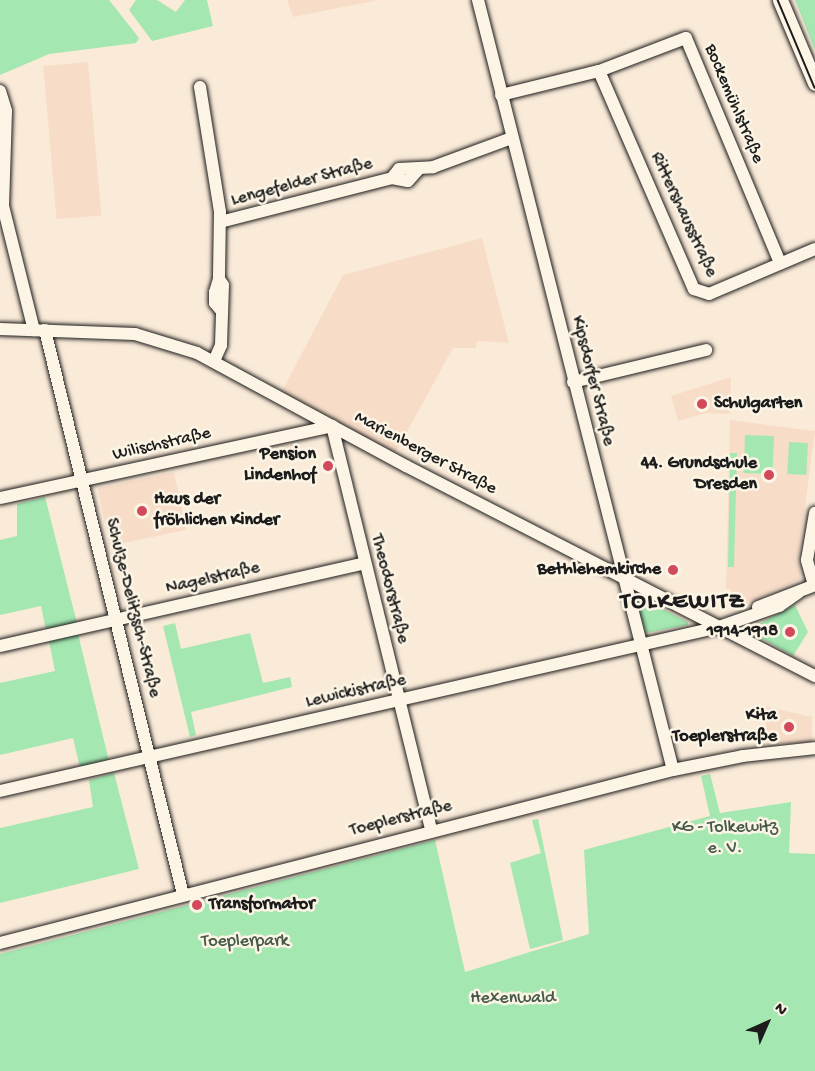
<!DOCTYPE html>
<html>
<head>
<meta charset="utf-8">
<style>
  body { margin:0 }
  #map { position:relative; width:815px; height:1071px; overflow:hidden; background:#faead8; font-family:"Gochi Hand",sans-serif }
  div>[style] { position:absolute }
  .built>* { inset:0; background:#f7ddc8; transform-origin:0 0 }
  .green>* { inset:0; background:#a4e7b1; transform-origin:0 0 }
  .roads { filter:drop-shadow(0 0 2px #1c1c1c) drop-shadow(0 0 2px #1c1c1c) }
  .minor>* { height:12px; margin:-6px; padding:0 6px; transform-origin:6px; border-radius:6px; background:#fcf5e5 }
  .major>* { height:15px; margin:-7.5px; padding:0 7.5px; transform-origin:7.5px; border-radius:7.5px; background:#fcf5e5 }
  .tram>* { height:1.5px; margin:-0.75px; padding:0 0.75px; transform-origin:0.75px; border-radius:0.75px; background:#1c1c1c }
  .dots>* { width:16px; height:16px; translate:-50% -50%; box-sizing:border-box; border:3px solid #fcf5e5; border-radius:50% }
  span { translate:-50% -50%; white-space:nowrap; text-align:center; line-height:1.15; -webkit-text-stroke:5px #fcf5e5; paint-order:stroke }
  .street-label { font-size:18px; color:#1c1c1c }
  .poi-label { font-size:18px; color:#1c1c1c; font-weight:700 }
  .left { translate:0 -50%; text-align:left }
  .right { translate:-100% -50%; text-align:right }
  .park-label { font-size:18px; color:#455949 }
  .district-label { font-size:24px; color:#1c1c1c; font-weight:700; letter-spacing:1.5px }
  .north { position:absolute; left:737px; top:993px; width:60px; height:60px; -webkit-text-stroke:4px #fcf5e5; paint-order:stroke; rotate:45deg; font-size:16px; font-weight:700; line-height:24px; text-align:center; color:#1c1c1c }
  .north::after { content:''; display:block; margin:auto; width:21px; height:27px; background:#1c1c1c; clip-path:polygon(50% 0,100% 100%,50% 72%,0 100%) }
</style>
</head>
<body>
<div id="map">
  <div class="built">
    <i style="clip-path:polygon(287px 0,379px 0,293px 17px)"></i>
    <i style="left:88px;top:62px;width:154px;height:45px;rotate:85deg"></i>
    <i style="clip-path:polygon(482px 238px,509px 343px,477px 341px,476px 348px,453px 348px,392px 459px,279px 397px,343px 275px)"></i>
    <i style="clip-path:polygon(731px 377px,730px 414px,706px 413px,678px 421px,671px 396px)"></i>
    <i style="clip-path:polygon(730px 420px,815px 431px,798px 559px,801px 579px,733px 609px,731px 590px,726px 589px)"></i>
    <i style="left:174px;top:472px;width:59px;height:78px;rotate:78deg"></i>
    <i style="clip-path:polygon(764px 706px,812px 717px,812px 742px,768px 744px)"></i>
  </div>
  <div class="green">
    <i style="clip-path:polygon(0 0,109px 0,139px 38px,136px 43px,49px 54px,0 75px)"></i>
    <i style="clip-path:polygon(136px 0,157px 0,176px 12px,185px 0,207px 0,213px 26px,152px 41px,129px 10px)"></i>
    <i style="clip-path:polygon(795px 0,815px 0,815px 50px)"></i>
    <i style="left:745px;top:435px;width:29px;height:38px;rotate:2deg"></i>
    <i style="left:789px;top:442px;width:19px;height:32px;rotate:3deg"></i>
    <i style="clip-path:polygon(730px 453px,737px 453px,734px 567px,728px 567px)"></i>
    <i style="clip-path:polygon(45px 497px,77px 623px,46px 630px,41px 606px,0 615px,0 540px,17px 536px,17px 504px)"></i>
    <i style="clip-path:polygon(639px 597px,688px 622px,688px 625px,646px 633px,635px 600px)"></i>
    <i style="clip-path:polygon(795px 605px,808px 632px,793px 656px,747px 630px)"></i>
    <i style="clip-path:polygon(175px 623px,181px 649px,250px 633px,263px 683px,290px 677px,292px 687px,191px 712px,196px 735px,190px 737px,163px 626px)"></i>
    <i style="clip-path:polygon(78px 634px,109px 761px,80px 768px,73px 738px,0 755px,0 683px,55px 671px,49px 641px)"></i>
    <i style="clip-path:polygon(114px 773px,139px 869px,0 903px,0 828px,93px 807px,89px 780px)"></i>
    <i style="clip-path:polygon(710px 774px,720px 813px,791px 802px,789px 853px,815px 854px,815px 1071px,0 1071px,0 954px,435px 840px,465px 972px,589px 934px,584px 850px,710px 816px,701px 776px)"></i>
    <i style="clip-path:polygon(538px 819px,563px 940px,530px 949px,510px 863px,541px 853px,532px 820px)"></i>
  </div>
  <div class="roads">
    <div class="minor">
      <i style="left:478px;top:0;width:794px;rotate:75.79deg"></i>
      <i style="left:599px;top:71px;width:238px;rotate:66.5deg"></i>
      <i style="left:694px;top:289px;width:16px;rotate:18deg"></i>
      <i style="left:709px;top:294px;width:115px;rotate:-23deg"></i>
      <i style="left:200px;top:87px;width:127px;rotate:80.9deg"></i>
      <i style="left:220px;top:212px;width:67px;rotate:90.9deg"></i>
      <i style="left:219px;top:279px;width:14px;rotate:107deg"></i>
      <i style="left:215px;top:292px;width:11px;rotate:90deg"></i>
      <i style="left:215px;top:303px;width:8px;rotate:50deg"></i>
      <i style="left:0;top:91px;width:21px;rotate:73deg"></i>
      <i style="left:6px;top:111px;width:95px;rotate:91.8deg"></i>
      <i style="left:3px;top:206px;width:128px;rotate:76deg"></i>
      <i style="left:501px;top:95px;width:101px;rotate:-13.8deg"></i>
      <i style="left:599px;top:71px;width:93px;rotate:-20.8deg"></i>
      <i style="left:686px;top:38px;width:244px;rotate:67.3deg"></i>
      <i style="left:392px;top:178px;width:16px;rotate:11deg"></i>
      <i style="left:408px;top:181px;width:15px;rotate:-48deg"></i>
      <i style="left:220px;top:222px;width:178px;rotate:-14.3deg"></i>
      <i style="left:392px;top:178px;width:11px;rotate:-52deg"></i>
      <i style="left:399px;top:169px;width:34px;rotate:-3deg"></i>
      <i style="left:433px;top:167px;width:84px;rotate:-20.2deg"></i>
      <i style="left:0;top:329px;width:135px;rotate:2.1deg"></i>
      <i style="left:135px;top:334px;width:65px;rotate:17deg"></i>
      <i style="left:197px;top:353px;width:238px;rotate:28.4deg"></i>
      <i style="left:406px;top:466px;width:460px;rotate:27.2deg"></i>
      <i style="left:45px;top:330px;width:582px;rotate:76.27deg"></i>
      <i style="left:214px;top:361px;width:17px;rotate:-66deg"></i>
      <i style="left:221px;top:345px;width:60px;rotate:-88.1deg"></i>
      <i style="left:223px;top:285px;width:7px;rotate:-124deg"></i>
      <i style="left:573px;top:382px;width:137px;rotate:-13.5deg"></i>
      <i style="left:0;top:498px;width:340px;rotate:-12.2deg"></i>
      <i style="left:332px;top:426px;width:416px;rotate:76.2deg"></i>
      <i style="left:814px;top:585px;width:26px;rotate:-106deg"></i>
      <i style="left:807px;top:560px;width:48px;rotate:-80.3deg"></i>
      <i style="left:758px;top:607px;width:61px;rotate:-21.1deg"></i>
      <i style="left:0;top:646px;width:373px;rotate:-12.8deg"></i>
      <i style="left:0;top:791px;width:737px;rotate:-12.85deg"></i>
      <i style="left:719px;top:627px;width:64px;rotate:-19.3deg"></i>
      <i style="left:779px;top:606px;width:24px;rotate:-35deg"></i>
      <i style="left:0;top:943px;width:695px;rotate:-14.42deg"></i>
      <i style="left:673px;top:770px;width:71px;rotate:-11.3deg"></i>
      <i style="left:743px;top:756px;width:72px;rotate:-6.3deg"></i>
    </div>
    <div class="major">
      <i style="left:780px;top:0;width:90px;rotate:67.1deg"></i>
    </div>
  </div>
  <div class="tram">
    <i style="left:778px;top:0;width:95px;rotate:67.2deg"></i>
  </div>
  <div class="dots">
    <i style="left:702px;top:404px;background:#d1495b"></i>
    <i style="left:328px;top:466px;background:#d1495b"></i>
    <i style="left:769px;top:475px;background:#d1495b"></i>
    <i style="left:142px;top:511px;background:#d1495b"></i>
    <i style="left:673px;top:570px;background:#d1495b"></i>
    <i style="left:790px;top:632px;background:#d1495b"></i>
    <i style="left:789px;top:727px;background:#d1495b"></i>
    <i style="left:197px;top:905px;background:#d1495b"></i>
  </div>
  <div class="street-label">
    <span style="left:733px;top:104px;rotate:67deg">Bockemühlstraße</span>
    <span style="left:302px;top:183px;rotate:-15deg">Lengefelder Straße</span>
    <span style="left:683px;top:215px;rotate:65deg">Rittershausstraße</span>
    <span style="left:592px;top:381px;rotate:76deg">Kipsdorfer Straße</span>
    <span style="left:162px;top:445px;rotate:-13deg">Wilischstraße</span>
    <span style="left:425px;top:454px;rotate:28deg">Marienberger Straße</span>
    <span style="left:213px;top:579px;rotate:-13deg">Nagelstraße</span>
    <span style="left:389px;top:589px;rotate:76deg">Theodorstraße</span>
    <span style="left:132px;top:608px;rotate:76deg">Schulze-Delitzsch-Straße</span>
    <span style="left:356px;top:692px;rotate:-13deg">Lewickistraße</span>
    <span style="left:401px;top:819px;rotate:-14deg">Toeplerstraße</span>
  </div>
  <div class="poi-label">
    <span class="left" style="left:714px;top:404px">Schulgarten</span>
    <span class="right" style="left:316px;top:466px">Pension<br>Lindenhof</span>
    <span class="right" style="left:757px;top:475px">44. Grundschule<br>Dresden</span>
    <span class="left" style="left:154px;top:511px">Haus der<br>fröhlichen Kinder</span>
    <span class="right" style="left:661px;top:570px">Bethlehemkirche</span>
    <span class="right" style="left:778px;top:632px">1914-1918</span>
    <span class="right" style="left:777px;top:727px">Kita<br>Toeplerstraße</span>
    <span class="left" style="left:209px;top:905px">Transformator</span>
  </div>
  <div class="park-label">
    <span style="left:725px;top:839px">KG - Tolkewitz<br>e. V.</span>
    <span style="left:245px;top:942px">Toeplerpark</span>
    <span style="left:513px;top:999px">Hexenwald</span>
  </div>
  <div class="district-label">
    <span style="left:683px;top:603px">TOLKEWITZ</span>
  </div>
  <div class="north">N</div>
</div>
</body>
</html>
